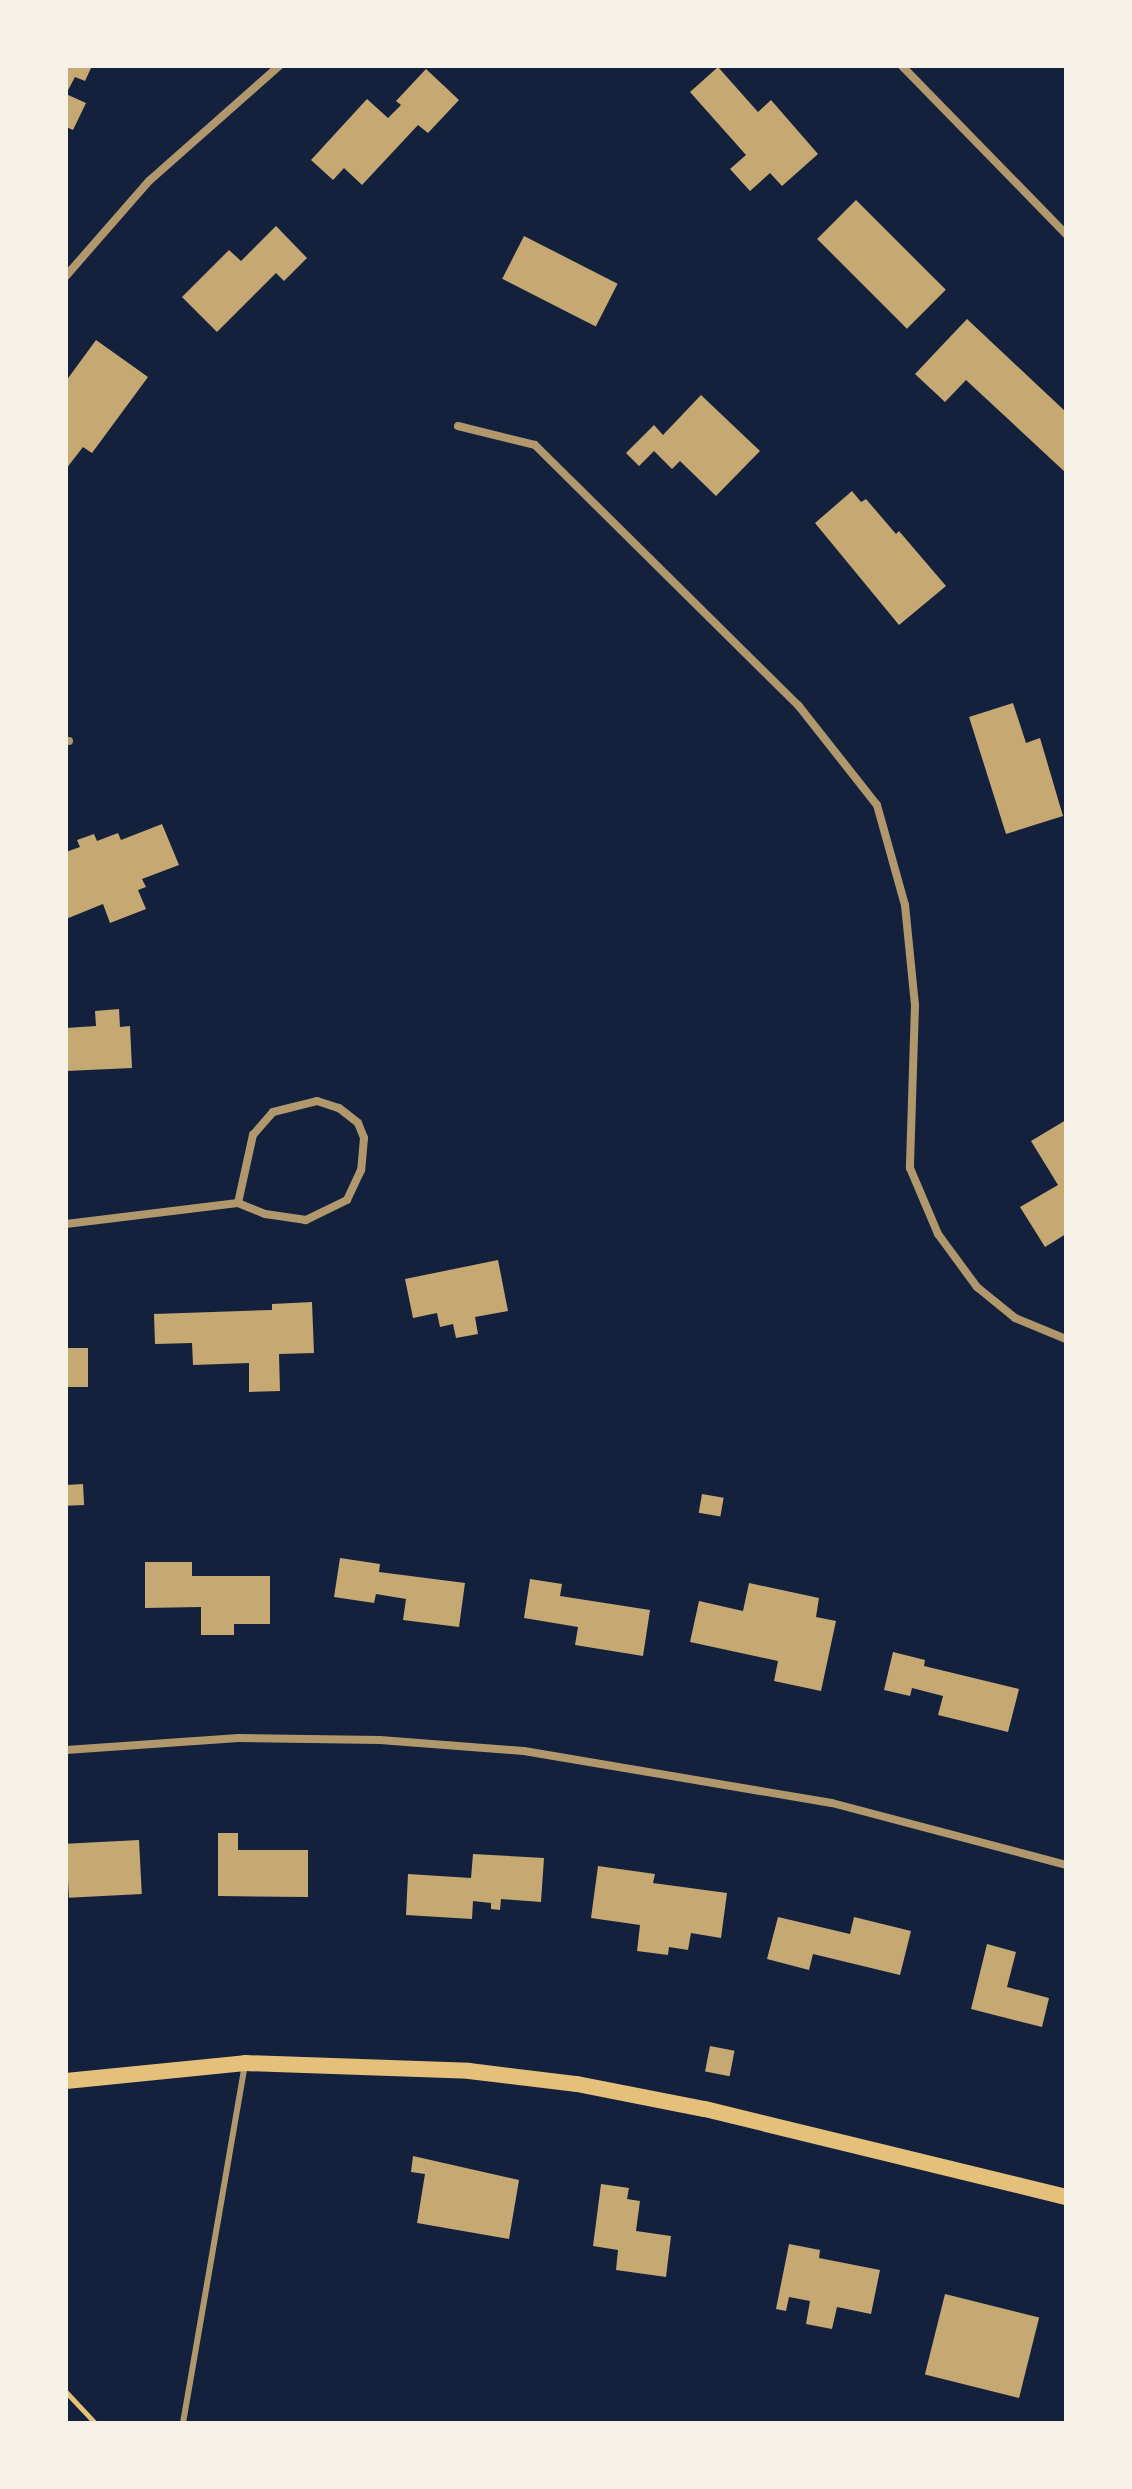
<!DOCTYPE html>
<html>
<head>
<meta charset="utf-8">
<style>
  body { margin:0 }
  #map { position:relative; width:1132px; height:2489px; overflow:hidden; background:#14213d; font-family:"Roboto Condensed",sans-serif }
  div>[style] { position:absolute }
  .building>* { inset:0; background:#c6a872; transform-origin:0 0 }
  .path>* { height:5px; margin:-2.5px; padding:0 2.5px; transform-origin:2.5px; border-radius:2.5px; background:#e5c07b }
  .service>* { height:6px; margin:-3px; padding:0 3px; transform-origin:3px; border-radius:3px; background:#b1986c }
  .minor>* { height:8px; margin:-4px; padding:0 4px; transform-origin:4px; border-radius:4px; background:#b1986c }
  .secondary>* { height:16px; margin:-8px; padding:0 8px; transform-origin:8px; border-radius:8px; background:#e5c07b }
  span { translate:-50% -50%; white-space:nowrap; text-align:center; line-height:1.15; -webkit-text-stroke:8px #f6f1e7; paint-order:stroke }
  .frame { position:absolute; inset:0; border:68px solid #f6f1e7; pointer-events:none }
</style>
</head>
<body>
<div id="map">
  <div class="building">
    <i style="clip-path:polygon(66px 66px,92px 66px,85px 81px,75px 77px,66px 94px,86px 103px,73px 130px,66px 127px)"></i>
    <i style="clip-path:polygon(718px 67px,758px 112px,771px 100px,818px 154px,782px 186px,770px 173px,750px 191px,730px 169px,746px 155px,690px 92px)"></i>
    <i style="clip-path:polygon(426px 69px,459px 100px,428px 133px,418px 125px,362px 185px,344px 168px,333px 180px,311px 160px,367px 99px,388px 118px,401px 105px,396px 101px)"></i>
    <i style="left:856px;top:200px;width:127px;height:55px;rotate:45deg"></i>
    <i style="clip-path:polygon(276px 226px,307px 258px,284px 281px,276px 273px,217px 332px,182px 297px,229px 250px,241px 261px)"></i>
    <i style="left:524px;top:236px;width:105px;height:48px;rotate:27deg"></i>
    <i style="clip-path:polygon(967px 319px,1066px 412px,1066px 473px,966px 380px,945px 402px,915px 374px)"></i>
    <i style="clip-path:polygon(96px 340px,148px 377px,92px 453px,83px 447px,66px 469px,66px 381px)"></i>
    <i style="clip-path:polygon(701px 395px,760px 451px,716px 496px,680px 461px,672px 469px,654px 451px,639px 466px,626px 453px,654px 425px,663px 435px)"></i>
    <i style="clip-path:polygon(852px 491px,861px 502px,866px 499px,896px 534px,899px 531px,946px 586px,899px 625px,815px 523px)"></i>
    <i style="clip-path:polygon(1013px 703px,1026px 743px,1040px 738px,1063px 816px,1006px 834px,969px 717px)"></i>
    <i style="clip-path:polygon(162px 824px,179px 865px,142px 879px,146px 887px,138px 890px,146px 909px,110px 923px,103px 904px,66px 919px,66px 852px,80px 847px,77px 840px,94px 834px,97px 841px,118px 833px,121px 840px)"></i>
    <i style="clip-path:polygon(119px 1009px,120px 1027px,130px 1026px,132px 1068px,66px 1071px,66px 1028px,96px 1026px,95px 1011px)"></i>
    <i style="clip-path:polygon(1066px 1120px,1066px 1234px,1045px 1247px,1020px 1207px,1058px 1185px,1031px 1141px)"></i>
    <i style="clip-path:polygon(498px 1260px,508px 1311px,475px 1317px,478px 1334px,456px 1338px,453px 1324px,440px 1327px,437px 1313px,413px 1318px,405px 1279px)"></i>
    <i style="clip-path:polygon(312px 1302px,314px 1353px,279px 1354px,280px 1391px,249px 1392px,249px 1363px,193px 1365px,192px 1343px,155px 1344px,154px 1314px,272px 1310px,272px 1304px)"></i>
    <i style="left:66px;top:1348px;width:22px;height:39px"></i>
    <i style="left:83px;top:1484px;width:21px;height:17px;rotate:87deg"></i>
    <i style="left:702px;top:1494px;width:22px;height:19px;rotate:10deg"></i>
    <i style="clip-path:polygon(340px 1558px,380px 1564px,379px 1572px,465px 1583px,459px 1627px,403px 1620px,406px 1599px,376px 1594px,374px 1603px,334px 1597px)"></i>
    <i style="clip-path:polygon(145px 1562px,192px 1562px,192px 1576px,270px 1576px,270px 1624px,234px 1624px,234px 1635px,201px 1635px,201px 1607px,145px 1608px)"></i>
    <i style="clip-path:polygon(530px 1579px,562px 1584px,560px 1596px,650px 1610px,643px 1656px,575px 1645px,578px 1627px,524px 1618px)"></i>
    <i style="clip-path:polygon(749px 1583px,819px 1598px,816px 1617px,836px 1621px,821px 1691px,774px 1681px,778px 1661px,690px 1642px,699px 1601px,743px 1611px)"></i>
    <i style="clip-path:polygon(893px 1652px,925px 1660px,924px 1666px,1019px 1689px,1008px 1732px,938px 1715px,943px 1696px,912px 1688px,910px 1696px,884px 1690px)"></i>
    <i style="clip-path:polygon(218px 1833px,238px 1833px,238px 1850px,308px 1850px,308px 1897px,218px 1896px)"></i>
    <i style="left:139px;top:1840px;width:54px;height:73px;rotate:87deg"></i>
    <i style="clip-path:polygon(473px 1854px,544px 1858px,541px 1902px,501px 1899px,500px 1910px,491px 1909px,491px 1903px,473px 1901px,472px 1919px,406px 1915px,408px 1874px,471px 1878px)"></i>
    <i style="clip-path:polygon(598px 1866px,655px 1874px,653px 1883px,727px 1893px,721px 1938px,691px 1933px,688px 1950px,669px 1947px,668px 1955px,637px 1951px,640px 1925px,591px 1918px)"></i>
    <i style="clip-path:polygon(778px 1917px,850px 1934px,854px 1917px,911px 1931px,900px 1975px,813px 1954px,809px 1970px,767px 1959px)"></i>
    <i style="clip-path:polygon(987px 1944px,1016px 1952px,1007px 1987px,1049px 1998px,1042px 2027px,971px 2009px)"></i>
    <i style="left:710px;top:2046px;width:25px;height:26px;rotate:11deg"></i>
    <i style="clip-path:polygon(413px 2156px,519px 2180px,509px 2239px,417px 2223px,425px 2174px,411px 2172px)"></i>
    <i style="clip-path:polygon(601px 2184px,629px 2188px,627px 2199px,640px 2201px,636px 2231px,671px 2236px,666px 2277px,616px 2270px,618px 2250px,593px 2246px)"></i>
    <i style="clip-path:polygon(789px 2244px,820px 2250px,819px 2258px,880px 2270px,871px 2314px,837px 2307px,832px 2329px,806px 2324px,810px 2301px,789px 2297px,786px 2311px,776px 2309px)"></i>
    <i style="left:945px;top:2294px;width:97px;height:83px;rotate:14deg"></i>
  </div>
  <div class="path">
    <i style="left:66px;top:2392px;width:42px;rotate:46.9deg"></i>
  </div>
  <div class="service">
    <i style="left:183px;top:2423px;width:364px;rotate:-80.2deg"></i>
  </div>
  <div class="minor">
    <i style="left:902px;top:66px;width:235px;rotate:45.7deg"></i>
    <i style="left:66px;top:276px;width:126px;rotate:-48.9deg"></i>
    <i style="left:149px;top:181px;width:174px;rotate:-41.5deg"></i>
    <i style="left:458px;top:426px;width:79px;rotate:13.9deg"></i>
    <i style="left:535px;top:445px;width:370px;rotate:44.7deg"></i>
    <i style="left:798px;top:705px;width:127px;rotate:51.7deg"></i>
    <i style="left:877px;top:805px;width:104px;rotate:74.4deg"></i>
    <i style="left:905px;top:905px;width:100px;rotate:84.3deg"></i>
    <i style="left:915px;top:1005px;width:163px;rotate:91.8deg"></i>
    <i style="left:910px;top:1168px;width:72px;rotate:67deg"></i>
    <i style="left:938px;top:1234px;width:66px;rotate:53.7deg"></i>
    <i style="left:977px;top:1287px;width:49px;rotate:39.2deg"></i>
    <i style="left:1015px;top:1318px;width:55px;rotate:22.4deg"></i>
    <i style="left:66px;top:741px;width:3px"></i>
    <i style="left:317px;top:1101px;width:23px;rotate:18deg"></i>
    <i style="left:339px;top:1108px;width:24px;rotate:38deg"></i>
    <i style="left:358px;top:1123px;width:16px;rotate:68deg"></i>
    <i style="left:364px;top:1138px;width:32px;rotate:95deg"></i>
    <i style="left:361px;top:1170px;width:33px;rotate:115deg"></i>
    <i style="left:347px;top:1200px;width:46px;rotate:154deg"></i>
    <i style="left:306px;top:1220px;width:41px;rotate:-171.7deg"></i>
    <i style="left:265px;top:1214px;width:29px;rotate:-158deg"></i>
    <i style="left:238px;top:1203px;width:70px;rotate:-77.6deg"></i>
    <i style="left:253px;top:1135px;width:30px;rotate:-49deg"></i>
    <i style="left:273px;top:1112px;width:45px;rotate:-14deg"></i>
    <i style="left:66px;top:1224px;width:173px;rotate:-7deg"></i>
    <i style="left:66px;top:1750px;width:173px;rotate:-4deg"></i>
    <i style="left:239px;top:1738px;width:141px;rotate:0.8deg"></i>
    <i style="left:380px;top:1740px;width:144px;rotate:4.4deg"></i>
    <i style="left:524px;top:1751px;width:312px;rotate:9.6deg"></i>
    <i style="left:832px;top:1803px;width:242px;rotate:14.8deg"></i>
  </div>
  <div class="secondary">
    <i style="left:66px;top:2081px;width:180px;rotate:-5.7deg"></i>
    <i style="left:245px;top:2063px;width:224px;rotate:2deg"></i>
    <i style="left:469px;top:2071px;width:109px;rotate:6.9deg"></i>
    <i style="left:577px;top:2084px;width:130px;rotate:11.1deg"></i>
    <i style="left:705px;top:2109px;width:372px;rotate:13.7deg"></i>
  </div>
  <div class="frame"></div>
</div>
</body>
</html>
